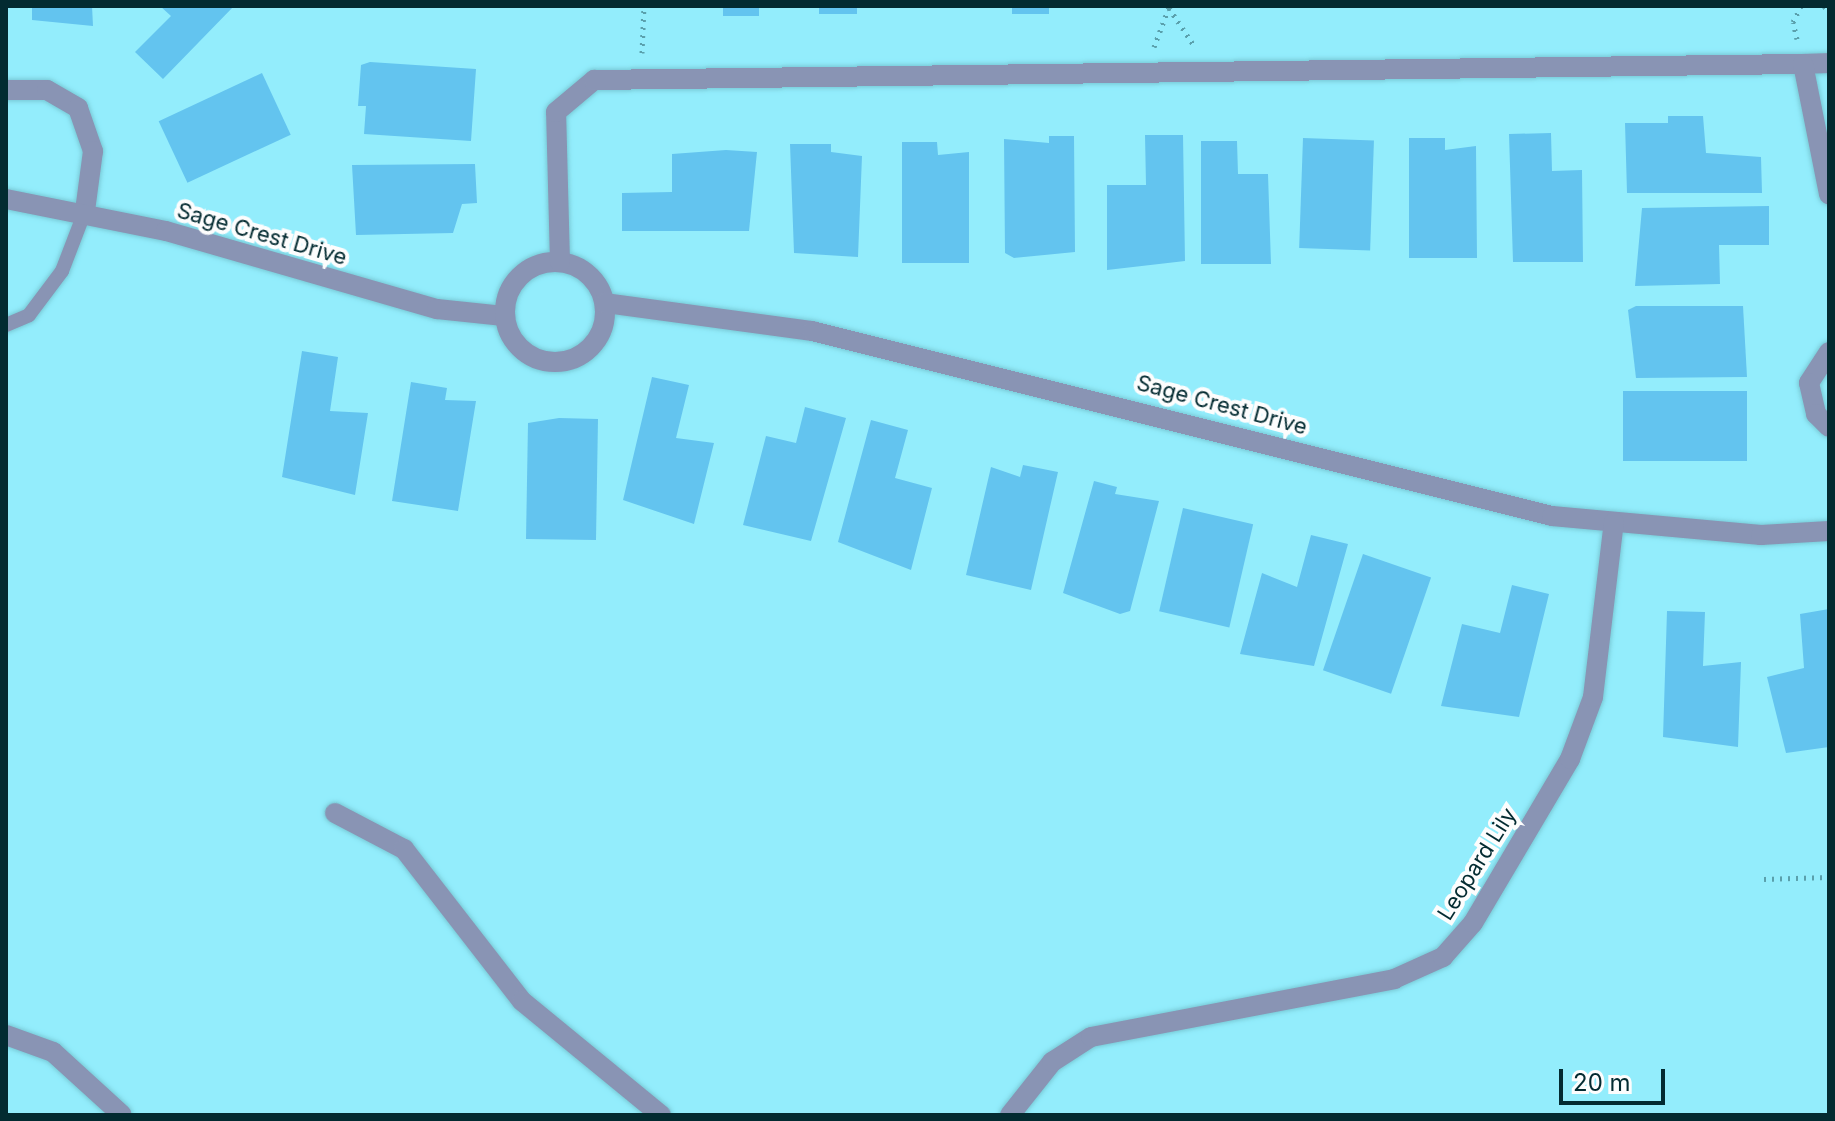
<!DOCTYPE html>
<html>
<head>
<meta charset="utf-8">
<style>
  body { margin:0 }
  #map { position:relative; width:1835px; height:1121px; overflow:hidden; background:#93edfc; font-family:Inter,sans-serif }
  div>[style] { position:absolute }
  .building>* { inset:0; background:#63c4ef; transform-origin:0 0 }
  .path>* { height:5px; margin-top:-2.5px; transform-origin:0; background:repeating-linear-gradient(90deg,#5aa0ac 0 2px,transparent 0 8px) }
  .roads { filter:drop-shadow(0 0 2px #79cad7) drop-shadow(0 0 2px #79cad7) }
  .service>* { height:14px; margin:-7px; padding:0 7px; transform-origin:7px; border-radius:7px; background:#8994b4 }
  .minor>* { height:20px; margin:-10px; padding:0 10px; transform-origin:10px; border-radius:10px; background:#8994b4 }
  .minor>.ring { margin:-10px; padding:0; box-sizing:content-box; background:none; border:20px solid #8994b4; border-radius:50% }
  span { translate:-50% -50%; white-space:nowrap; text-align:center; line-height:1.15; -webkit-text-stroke:8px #fdfdfd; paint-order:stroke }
  .street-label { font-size:22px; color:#032b31 }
  .frame { position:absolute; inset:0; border:8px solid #032b31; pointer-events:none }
  .scale { position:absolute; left:1559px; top:1069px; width:106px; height:36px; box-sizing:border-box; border:4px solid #032b31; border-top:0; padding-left:10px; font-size:24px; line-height:28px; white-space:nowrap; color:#032b31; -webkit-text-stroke:6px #fdfdfd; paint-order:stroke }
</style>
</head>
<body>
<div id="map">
  <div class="building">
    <i style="clip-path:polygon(32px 6px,92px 6px,93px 26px,32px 20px)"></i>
    <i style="clip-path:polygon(160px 6px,234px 6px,163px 79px,135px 52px,171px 16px)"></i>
    <i style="left:723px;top:6px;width:36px;height:10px"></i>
    <i style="left:819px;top:6px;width:38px;height:8px"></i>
    <i style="left:1012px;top:6px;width:37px;height:8px"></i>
    <i style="clip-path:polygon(370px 62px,476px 69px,471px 141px,364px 134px,366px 106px,358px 106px,361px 65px)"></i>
    <i style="left:262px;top:73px;width:68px;height:114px;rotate:65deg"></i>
    <i style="clip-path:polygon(1668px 116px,1703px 116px,1706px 153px,1761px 157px,1762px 193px,1627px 193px,1625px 123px,1668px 123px)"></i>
    <i style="clip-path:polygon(1551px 133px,1552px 171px,1582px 170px,1583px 262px,1513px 262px,1509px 134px)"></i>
    <i style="clip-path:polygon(1145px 135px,1183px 135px,1185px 261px,1107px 270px,1107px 185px,1146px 185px)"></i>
    <i style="clip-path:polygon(1049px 136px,1074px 136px,1075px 252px,1014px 258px,1005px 253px,1004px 139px,1049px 143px)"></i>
    <i style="left:1303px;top:138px;width:71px;height:110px;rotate:2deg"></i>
    <i style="clip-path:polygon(1409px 138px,1445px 138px,1445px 150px,1476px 146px,1477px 258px,1409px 258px)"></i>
    <i style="clip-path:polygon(1201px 141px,1237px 141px,1238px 174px,1268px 174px,1271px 264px,1201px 264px)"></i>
    <i style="clip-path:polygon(902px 142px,937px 142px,938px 155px,969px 152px,969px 263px,902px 263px)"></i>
    <i style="clip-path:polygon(790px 144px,831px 144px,831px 152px,862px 156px,858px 257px,794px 253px)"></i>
    <i style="clip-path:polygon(726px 150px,757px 152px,749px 231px,622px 231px,622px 193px,672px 192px,672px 154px)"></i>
    <i style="clip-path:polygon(475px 164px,477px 203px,462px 204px,453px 233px,356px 235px,352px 165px)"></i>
    <i style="clip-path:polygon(1769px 206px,1769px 245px,1719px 245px,1720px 284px,1635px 286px,1642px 208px)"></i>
    <i style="clip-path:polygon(1636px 306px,1743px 306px,1747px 377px,1636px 378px,1628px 310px)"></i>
    <i style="clip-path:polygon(302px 351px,338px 357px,330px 411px,368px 413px,355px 495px,282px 477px)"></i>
    <i style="clip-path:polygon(652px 377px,689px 385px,676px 438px,714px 443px,694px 524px,623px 500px)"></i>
    <i style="clip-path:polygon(411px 382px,447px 388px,445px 400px,476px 401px,458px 511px,392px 501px)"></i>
    <i style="left:1623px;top:391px;width:124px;height:70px"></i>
    <i style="clip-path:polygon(805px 407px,846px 418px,811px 541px,743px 525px,766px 436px,796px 443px)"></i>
    <i style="clip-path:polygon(559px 418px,598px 419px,596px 540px,526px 539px,528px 423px)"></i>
    <i style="clip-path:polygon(871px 420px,908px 430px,895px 478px,932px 488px,911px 570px,838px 542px)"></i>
    <i style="clip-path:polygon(1023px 465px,1058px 472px,1031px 590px,966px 575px,991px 467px,1020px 477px)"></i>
    <i style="clip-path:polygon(1094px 481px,1117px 487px,1115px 494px,1159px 501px,1130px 611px,1120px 614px,1063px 593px)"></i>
    <i style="left:1183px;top:508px;width:72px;height:106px;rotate:13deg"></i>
    <i style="clip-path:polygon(1311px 535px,1348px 544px,1314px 666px,1240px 654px,1262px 573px,1297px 587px)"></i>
    <i style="left:1363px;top:554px;width:72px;height:123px;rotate:19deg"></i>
    <i style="clip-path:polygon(1512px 585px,1549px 594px,1519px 717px,1441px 706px,1462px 624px,1500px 633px)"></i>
    <i style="clip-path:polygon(1829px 609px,1829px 747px,1786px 753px,1767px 677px,1804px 668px,1800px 614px)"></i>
    <i style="clip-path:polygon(1667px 611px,1705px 612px,1703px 666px,1741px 662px,1738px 747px,1663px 737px)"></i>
  </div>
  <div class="path">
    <i style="left:1824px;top:6px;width:8px;rotate:50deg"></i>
    <i style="left:1169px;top:8px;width:47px;rotate:56.3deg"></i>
    <i style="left:1797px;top:39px;width:17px;rotate:-103deg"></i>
    <i style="left:1793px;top:22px;width:18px;rotate:-63deg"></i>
    <i style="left:1154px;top:47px;width:43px;rotate:-69.4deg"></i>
    <i style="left:642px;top:53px;width:47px;rotate:-87.6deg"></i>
    <i style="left:1764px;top:879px;width:65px;rotate:-1.8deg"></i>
  </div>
  <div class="roads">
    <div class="service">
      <i style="left:6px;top:325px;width:25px;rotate:-23deg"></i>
      <i style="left:29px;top:315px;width:55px;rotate:-53.1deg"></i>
      <i style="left:62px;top:271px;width:64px;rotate:-69deg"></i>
    </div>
    <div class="minor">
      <i style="left:1803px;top:64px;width:26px;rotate:-2deg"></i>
      <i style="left:6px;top:90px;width:41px"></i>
      <i style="left:47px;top:90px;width:36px;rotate:30deg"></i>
      <i style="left:78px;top:108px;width:46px;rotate:70.8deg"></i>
      <i style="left:93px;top:151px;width:61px;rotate:97.6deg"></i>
      <i style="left:6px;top:199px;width:163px;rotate:11.3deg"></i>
      <i style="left:166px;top:231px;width:282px;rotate:16.1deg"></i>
      <i style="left:437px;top:309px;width:67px;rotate:6deg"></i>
      <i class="ring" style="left:505px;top:262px;width:80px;height:80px"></i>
      <i style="left:560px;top:262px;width:150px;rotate:-91.5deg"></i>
      <i style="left:556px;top:112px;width:50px;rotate:-40.1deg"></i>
      <i style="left:594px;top:80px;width:1209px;rotate:-0.76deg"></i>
      <i style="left:1803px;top:64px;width:133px;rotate:78.7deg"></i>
      <i style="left:605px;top:303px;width:209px;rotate:7.7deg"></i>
      <i style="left:812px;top:331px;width:763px;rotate:14.04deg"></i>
      <i style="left:1552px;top:516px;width:210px;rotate:5.2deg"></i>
      <i style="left:1761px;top:535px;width:68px;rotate:-3.4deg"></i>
      <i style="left:1829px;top:352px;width:37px;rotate:123deg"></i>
      <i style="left:1809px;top:383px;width:32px;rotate:77deg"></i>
      <i style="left:1816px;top:414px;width:18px;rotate:45deg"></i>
      <i style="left:335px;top:813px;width:78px;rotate:27.6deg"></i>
      <i style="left:404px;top:849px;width:192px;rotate:52.2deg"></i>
      <i style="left:522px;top:1001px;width:180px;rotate:39.4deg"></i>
      <i style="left:6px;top:1035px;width:50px;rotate:19.9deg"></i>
      <i style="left:53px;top:1052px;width:93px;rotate:42.4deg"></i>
      <i style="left:1010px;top:1115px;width:68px;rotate:-51.6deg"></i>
      <i style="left:1052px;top:1062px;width:46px;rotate:-32.7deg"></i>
      <i style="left:1091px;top:1037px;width:309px;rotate:-10.8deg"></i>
      <i style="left:1394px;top:979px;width:54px;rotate:-24.2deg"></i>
      <i style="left:1443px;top:957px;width:45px;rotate:-48.6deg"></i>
      <i style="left:1473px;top:923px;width:191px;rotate:-59.4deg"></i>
      <i style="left:1570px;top:759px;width:66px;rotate:-69.6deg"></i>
      <i style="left:1593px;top:697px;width:176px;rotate:-83.2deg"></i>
    </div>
  </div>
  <div class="street-label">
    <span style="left:262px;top:234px;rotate:16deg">Sage Crest Drive</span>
    <span style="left:1222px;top:405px;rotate:15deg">Sage Crest Drive</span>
    <span style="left:1477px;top:864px;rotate:-58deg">Leopard Lily</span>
  </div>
  <div class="frame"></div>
  <div class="scale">20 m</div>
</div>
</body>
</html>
